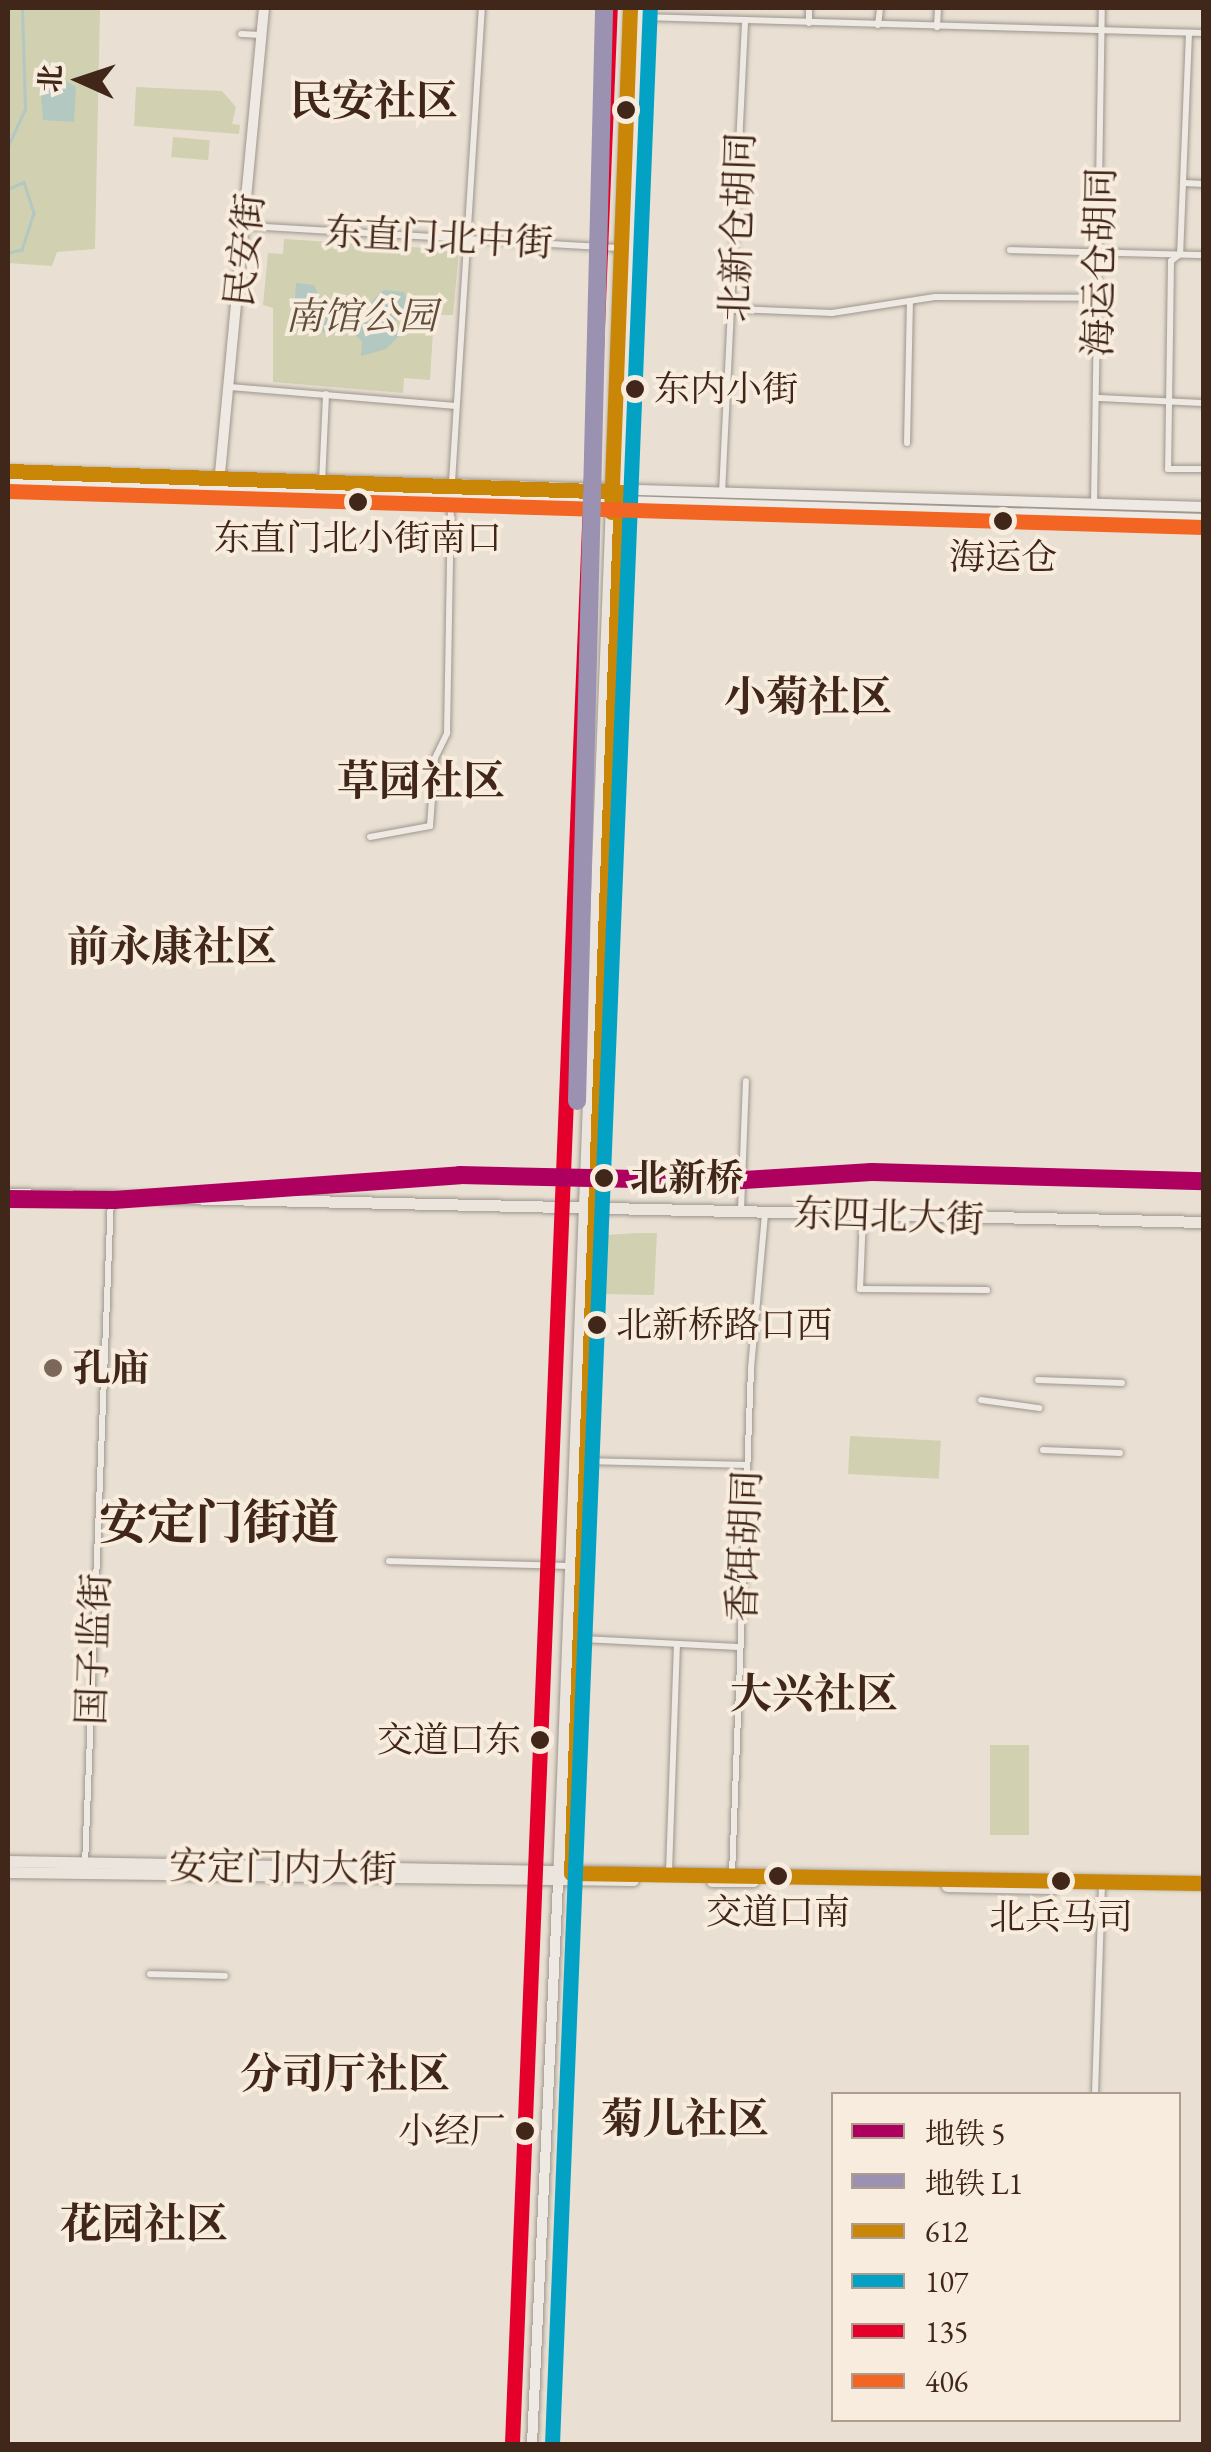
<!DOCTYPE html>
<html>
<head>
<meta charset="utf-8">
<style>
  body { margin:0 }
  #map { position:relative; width:1211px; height:2452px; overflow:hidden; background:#e9e0d3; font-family:"EB Garamond","Noto Serif SC",serif }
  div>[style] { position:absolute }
  .green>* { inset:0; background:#d1d0b1; transform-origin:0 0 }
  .water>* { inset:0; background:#b2c8c1 }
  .stream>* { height:2.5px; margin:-1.25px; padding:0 1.25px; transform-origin:1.25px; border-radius:1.25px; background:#b2c8c1 }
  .roads { filter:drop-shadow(0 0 2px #9e958d) drop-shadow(0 0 2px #9e958d) }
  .street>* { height:6px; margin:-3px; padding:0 3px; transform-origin:3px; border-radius:3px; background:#eee9e2 }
  .secondary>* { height:10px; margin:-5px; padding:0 5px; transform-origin:5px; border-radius:5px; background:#eee9e2 }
  .primary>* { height:11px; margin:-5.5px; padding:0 5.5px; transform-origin:5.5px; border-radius:5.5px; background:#ebe5dd }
  .bus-1>* { height:15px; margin:-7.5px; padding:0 7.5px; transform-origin:7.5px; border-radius:7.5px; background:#ca8606 }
  .bus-2>* { height:15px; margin:-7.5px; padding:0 7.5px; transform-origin:7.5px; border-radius:7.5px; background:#03a2c5 }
  .bus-3>* { height:15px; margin:-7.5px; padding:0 7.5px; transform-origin:7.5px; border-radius:7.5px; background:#e4002b }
  .bus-4>* { height:15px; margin:-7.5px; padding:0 7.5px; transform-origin:7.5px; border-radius:7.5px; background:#f26522 }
  .metro-1>* { height:18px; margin:-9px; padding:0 9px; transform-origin:9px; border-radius:9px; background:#ae005f }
  .metro-2>* { height:18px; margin:-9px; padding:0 9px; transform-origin:9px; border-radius:9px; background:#9b91b1 }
  .dots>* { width:28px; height:28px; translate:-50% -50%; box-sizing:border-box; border:5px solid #f7ecdd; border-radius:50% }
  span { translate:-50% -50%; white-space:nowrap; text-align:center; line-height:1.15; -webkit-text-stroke:8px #f7ecdd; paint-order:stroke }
  .bus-label { font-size:36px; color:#41261a }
  .left { translate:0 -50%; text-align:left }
  .right { translate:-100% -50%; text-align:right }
  .street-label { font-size:38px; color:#41261a }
  .park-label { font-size:38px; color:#604d39; font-style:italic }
  .stop-label { font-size:38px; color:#41261a; font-weight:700 }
  .poi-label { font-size:38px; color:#41261a; font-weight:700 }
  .quarter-label { font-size:42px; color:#41261a; font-weight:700 }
  .district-label { font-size:48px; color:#41261a; font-weight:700 }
  .frame { position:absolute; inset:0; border:10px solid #41261a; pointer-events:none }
  .legend { position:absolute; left:831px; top:2092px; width:350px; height:330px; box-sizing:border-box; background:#f7ecdd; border:2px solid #ae9d8f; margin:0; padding:12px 18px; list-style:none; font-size:30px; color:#41261a }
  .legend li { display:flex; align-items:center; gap:20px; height:50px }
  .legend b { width:50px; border:2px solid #ae9d8f }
  .north { position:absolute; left:30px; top:30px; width:100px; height:100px; -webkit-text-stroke:8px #f7ecdd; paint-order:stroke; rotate:273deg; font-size:28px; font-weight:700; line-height:40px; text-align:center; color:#41261a }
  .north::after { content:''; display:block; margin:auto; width:35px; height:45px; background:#41261a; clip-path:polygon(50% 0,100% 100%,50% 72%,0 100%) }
</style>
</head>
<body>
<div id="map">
  <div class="green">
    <i style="clip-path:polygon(8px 8px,100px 8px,95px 249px,57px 252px,52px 266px,8px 263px)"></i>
    <i style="clip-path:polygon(136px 87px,222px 91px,236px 107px,232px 124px,240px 125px,239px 134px,134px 126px)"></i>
    <i style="left:173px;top:137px;width:37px;height:20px;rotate:5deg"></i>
    <i style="clip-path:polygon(284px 239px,459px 250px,453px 315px,434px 315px,430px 380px,404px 378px,403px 393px,273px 382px,273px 308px,263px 305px,268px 253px,283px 254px)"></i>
    <i style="clip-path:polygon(637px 1233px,657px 1233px,654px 1295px,604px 1294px,607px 1235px)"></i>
    <i style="left:850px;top:1436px;width:91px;height:38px;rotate:3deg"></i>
    <i style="left:990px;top:1745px;width:39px;height:90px"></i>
  </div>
  <div class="water">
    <i style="clip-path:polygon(54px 73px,76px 87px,74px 122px,43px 120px,40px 84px)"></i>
    <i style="clip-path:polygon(296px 283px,314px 285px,329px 320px,357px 305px,357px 322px,369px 322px,372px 301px,384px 290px,404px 292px,410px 309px,394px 321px,400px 335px,386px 349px,361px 356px,362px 341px,350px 330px,324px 333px,307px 317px,307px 306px,295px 298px)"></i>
  </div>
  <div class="stream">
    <i style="left:8px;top:146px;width:41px;rotate:-65.3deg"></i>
    <i style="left:25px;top:109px;width:101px;rotate:-91.7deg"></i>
    <i style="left:8px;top:189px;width:17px;rotate:-24deg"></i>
    <i style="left:24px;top:182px;width:33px;rotate:72deg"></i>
    <i style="left:34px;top:213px;width:39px;rotate:108deg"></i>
    <i style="left:22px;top:250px;width:14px;rotate:168deg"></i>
  </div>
  <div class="roads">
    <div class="street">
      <i style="left:641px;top:17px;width:563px;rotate:1.63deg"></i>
      <i style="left:809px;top:23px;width:15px;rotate:-90deg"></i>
      <i style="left:878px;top:25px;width:17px;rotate:-83deg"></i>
      <i style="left:937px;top:27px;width:19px;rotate:-87deg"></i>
      <i style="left:1189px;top:33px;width:221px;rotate:92.3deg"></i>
      <i style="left:1180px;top:254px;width:11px;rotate:142deg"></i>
      <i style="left:1171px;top:261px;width:208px;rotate:90.8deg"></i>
      <i style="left:1168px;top:469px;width:36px"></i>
      <i style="left:241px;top:34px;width:21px;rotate:3deg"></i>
      <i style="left:1184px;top:183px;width:20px;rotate:3deg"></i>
      <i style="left:247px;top:226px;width:373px;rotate:3.4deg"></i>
      <i style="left:1010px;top:250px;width:194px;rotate:1.5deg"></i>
      <i style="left:735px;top:309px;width:97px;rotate:2.4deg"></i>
      <i style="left:832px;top:313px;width:104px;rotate:-8.8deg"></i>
      <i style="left:935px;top:297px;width:164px;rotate:0.3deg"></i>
      <i style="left:230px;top:387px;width:227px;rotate:4.8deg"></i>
      <i style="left:1097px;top:398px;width:107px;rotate:2.7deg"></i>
      <i style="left:907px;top:443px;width:141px;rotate:-88.8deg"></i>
      <i style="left:322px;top:483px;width:89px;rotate:-87.4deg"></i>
      <i style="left:722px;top:493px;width:473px;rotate:-87.2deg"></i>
      <i style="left:1094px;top:505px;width:497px;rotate:-89.1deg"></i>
      <i style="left:370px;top:837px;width:61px;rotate:-10.4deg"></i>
      <i style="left:430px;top:826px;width:68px;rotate:-85.8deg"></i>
      <i style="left:435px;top:758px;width:28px;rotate:-64deg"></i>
      <i style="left:447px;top:733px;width:235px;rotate:-89deg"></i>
      <i style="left:451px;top:498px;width:491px;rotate:-86.4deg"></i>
      <i style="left:741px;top:1210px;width:129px;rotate:-87.8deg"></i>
      <i style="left:863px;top:1215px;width:74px;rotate:92.3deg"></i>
      <i style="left:860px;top:1289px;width:127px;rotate:0.5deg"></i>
      <i style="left:1038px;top:1380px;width:84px;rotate:2deg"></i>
      <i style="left:981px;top:1400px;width:59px;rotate:7.9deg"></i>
      <i style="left:1043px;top:1450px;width:77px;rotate:2.2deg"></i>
      <i style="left:586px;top:1461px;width:161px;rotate:1.4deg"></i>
      <i style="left:389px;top:1561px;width:178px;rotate:1.6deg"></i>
      <i style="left:581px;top:1639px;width:159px;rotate:2.9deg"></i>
      <i style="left:85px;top:1865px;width:668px;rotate:-87.77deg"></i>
      <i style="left:669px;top:1872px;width:228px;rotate:-88deg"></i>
      <i style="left:732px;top:1875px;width:507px;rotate:-87.85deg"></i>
      <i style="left:751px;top:1368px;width:156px;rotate:-84.8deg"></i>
      <i style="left:150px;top:1974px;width:75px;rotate:1.5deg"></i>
      <i style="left:1095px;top:2094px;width:211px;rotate:-88.1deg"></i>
    </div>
    <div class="secondary">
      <i style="left:8px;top:471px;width:1197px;rotate:1.72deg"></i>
      <i style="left:8px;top:482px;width:1197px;rotate:1.77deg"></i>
      <i style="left:219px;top:484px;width:478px;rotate:-84.6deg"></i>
      <i style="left:532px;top:2444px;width:563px;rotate:-87.35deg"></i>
    </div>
    <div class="primary">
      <i style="left:8px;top:1194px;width:1196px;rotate:1.34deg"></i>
      <i style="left:8px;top:1861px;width:1196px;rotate:1.05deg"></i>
      <i style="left:8px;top:1872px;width:625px;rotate:0.73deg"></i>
      <i style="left:571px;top:1873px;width:1866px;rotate:-87.88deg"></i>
      <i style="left:712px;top:1881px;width:41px"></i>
      <i style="left:558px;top:1882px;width:1875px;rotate:-87.8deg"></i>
      <i style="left:947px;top:1886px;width:106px;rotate:1.1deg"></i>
    </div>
  </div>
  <div class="bus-1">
    <i style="left:8px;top:471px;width:613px;rotate:1.96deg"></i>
    <i style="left:621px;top:492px;width:1382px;rotate:92.07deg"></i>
    <i style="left:571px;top:1873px;width:633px;rotate:0.91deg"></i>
    <i style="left:611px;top:512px;width:504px;rotate:-87.84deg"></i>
  </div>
  <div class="bus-2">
    <i style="left:552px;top:2444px;width:2437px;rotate:-87.7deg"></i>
  </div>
  <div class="bus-3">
    <i style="left:512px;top:2443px;width:2437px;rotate:-87.7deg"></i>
  </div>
  <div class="bus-4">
    <i style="left:8px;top:491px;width:1196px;rotate:1.73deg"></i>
  </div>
  <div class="metro-1">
    <i style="left:8px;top:1199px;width:106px;rotate:0.5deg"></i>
    <i style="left:114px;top:1200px;width:347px;rotate:-4.1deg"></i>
    <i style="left:460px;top:1175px;width:268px;rotate:1.3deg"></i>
    <i style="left:728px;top:1181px;width:144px;rotate:-3.6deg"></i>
    <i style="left:872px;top:1172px;width:332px;rotate:1.6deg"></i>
  </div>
  <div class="metro-2">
    <i style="left:577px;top:1101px;width:1093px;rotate:-88.58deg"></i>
  </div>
  <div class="dots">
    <i style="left:626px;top:110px;background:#41261a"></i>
    <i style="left:635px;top:389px;background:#41261a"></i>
    <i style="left:358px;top:502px;background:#41261a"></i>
    <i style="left:1003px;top:521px;background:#41261a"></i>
    <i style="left:604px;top:1178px;background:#41261a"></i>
    <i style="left:597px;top:1325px;background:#41261a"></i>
    <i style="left:53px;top:1368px;background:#7c675b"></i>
    <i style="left:540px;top:1740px;background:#41261a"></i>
    <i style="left:778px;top:1876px;background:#41261a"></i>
    <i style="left:1061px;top:1881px;background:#41261a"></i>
    <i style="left:525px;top:2131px;background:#41261a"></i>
  </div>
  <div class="bus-label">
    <span class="left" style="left:654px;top:389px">东内小街</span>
    <span style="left:358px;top:538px">东直门北小街南口</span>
    <span style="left:1003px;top:557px">海运仓</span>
    <span class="left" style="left:616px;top:1325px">北新桥路口西</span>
    <span class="right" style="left:521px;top:1740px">交道口东</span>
    <span style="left:778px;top:1912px">交道口南</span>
    <span style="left:1061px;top:1917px">北兵马司</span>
    <span class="right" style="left:506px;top:2131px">小经厂</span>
  </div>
  <div class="street-label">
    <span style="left:737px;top:227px;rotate:-88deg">北新仓胡同</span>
    <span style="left:439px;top:237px;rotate:3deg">东直门北中街</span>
    <span style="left:244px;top:250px;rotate:-84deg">民安街</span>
    <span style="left:1099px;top:262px;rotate:-89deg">海运仓胡同</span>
    <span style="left:889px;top:1216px;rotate:2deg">东四北大街</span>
    <span style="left:744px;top:1546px;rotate:-88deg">香饵胡同</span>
    <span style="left:93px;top:1649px;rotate:-88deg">国子监街</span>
    <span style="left:283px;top:1867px;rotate:1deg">安定门内大街</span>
  </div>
  <div class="park-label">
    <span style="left:361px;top:316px">南馆公园</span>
  </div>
  <div class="stop-label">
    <span class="left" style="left:630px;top:1178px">北新桥</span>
  </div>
  <div class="poi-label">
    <span class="left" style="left:73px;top:1368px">孔庙</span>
  </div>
  <div class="quarter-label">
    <span style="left:374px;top:101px">民安社区</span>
    <span style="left:808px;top:697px">小菊社区</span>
    <span style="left:421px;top:781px">草园社区</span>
    <span style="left:172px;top:947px">前永康社区</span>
    <span style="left:814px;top:1694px">大兴社区</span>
    <span style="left:345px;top:2074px">分司厅社区</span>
    <span style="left:685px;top:2119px">菊儿社区</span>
    <span style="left:144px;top:2224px">花园社区</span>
  </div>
  <div class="district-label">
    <span style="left:219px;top:1523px">安定门街道</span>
  </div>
  <div class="frame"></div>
  <ul class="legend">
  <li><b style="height:12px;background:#ae005f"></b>地铁 5</li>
  <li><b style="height:12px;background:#9b91b1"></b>地铁 L1</li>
  <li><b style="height:12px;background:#ca8606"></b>612</li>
  <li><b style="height:12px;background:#03a2c5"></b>107</li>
  <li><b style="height:12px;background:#e4002b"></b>135</li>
  <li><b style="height:12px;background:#f26522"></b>406</li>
  </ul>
  <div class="north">北</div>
</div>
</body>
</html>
